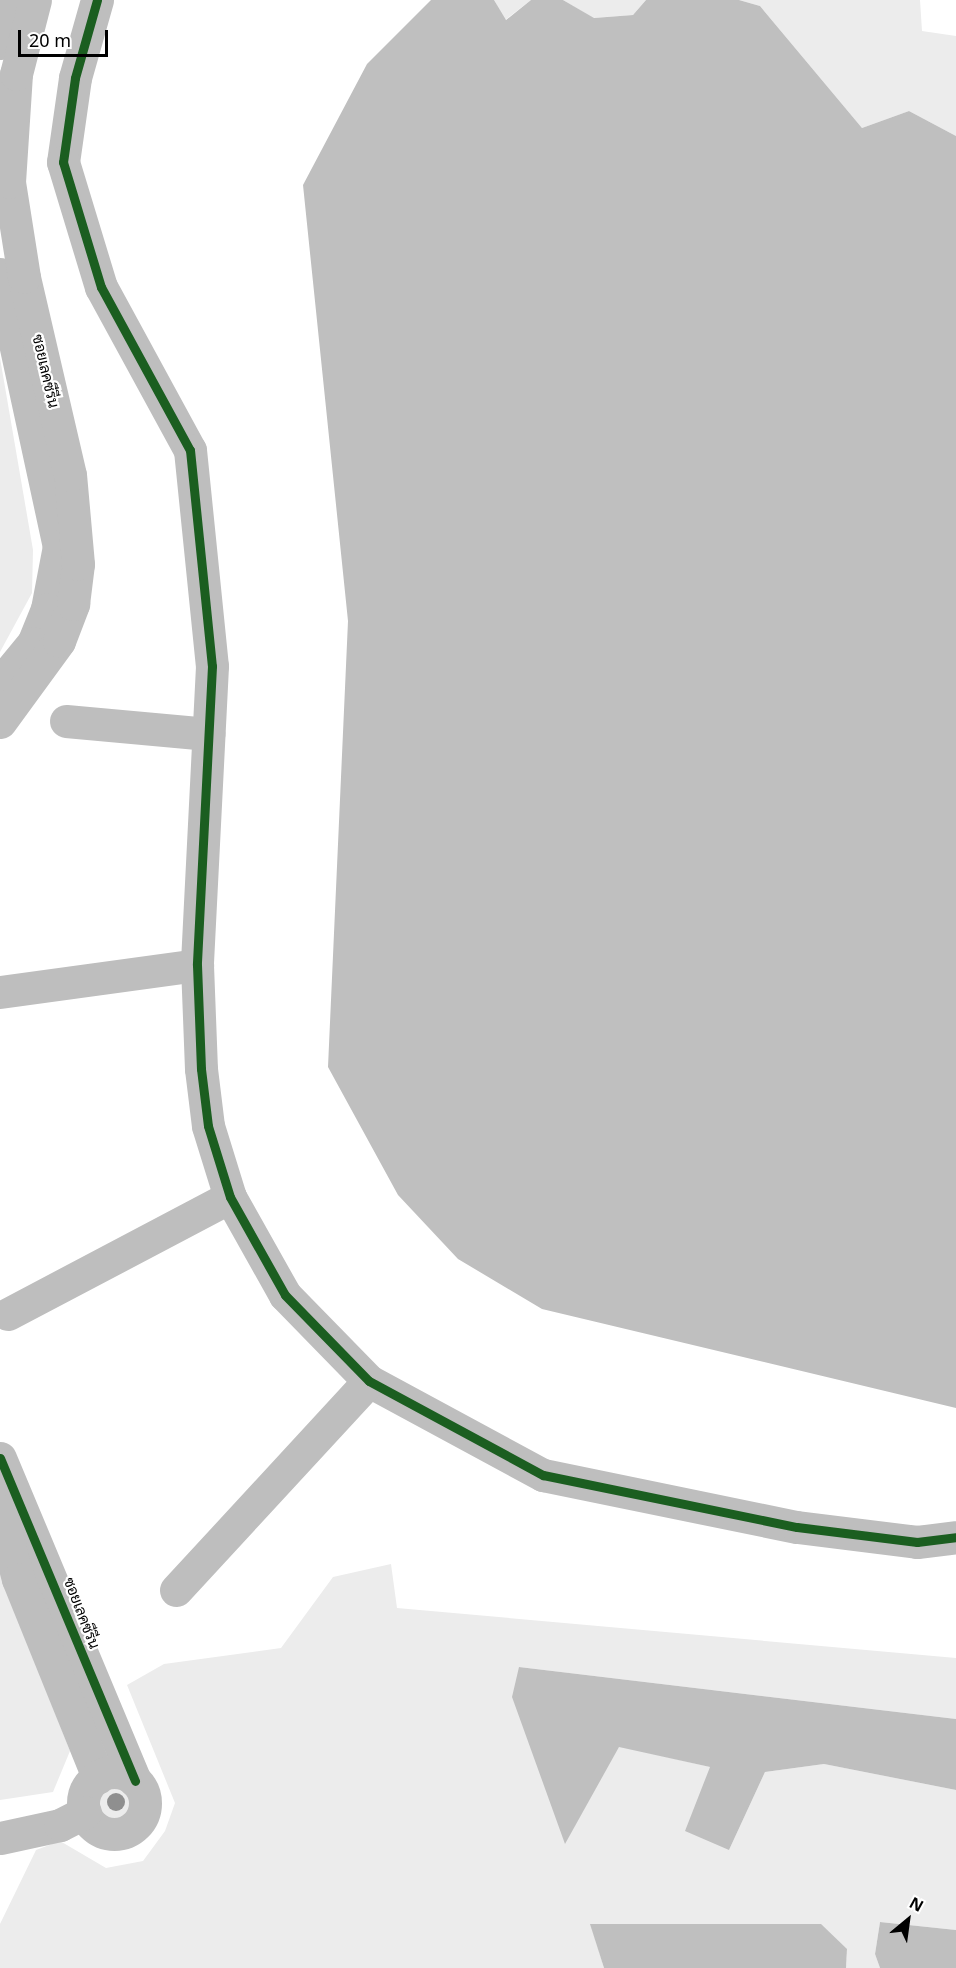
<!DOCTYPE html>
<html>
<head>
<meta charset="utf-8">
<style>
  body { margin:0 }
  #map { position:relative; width:956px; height:1968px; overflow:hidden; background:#fff; font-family:"Noto Sans",Sarabun,sans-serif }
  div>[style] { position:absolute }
  .green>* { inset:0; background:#ececec }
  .round { border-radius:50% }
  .water>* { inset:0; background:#bfbfbf }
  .street>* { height:33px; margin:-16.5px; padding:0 16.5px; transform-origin:16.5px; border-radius:16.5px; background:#bebebe }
  .street>.ring { margin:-16.5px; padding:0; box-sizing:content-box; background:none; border:33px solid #bebebe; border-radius:50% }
  .cycleway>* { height:9px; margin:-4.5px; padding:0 4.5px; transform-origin:4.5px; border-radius:4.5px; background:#1b5e20 }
  .trees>* { width:18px; height:18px; margin:-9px; border-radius:50%; background:#8f8f8f }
  span { translate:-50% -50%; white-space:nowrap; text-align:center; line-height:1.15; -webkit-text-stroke:4.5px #fff; paint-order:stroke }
  .street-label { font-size:15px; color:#000 }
  .north { position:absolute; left:878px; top:1890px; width:60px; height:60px; -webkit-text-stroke:4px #fff; paint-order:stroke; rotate:29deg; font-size:16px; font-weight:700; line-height:24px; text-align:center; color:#000 }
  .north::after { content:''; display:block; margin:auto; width:21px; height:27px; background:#000; clip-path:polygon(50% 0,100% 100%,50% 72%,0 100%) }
  .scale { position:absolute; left:18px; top:30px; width:90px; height:27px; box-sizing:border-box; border:3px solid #000; border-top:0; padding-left:8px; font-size:18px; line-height:21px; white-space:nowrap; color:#000; -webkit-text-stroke:4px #fff; paint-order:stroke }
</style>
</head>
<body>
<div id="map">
  <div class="green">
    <i style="clip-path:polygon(494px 0,531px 0,505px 20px)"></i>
    <i style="clip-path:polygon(563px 0,646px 0,633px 15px,593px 18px)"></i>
    <i style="clip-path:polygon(739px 0,920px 0,922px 31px,956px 36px,956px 136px,909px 111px,862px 128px,760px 6px)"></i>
    <i style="clip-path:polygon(0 358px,33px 550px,32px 593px,0 652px)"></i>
    <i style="clip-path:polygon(391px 1564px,397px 1608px,956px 1658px,956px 1719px,519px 1667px,565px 1843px,619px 1746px,710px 1767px,729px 1850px,765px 1772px,824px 1764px,956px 1790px,956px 1930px,880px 1922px,875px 1954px,880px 1968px,846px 1968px,847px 1949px,591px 1925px,604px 1968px,0 1968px,0 1924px,36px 1850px,60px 1841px,106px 1868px,143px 1861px,165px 1831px,175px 1803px,127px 1685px,164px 1664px,281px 1648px,333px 1577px)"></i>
    <i style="clip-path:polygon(0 1573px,70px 1751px,53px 1792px,0 1800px)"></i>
    <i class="round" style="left:97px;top:1782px;width:38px;height:38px"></i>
  </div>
  <div class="water">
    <i style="clip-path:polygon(431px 0,494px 0,506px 20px,531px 0,563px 0,594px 18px,633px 15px,646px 0,739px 0,760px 6px,862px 128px,909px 111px,956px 136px,956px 1408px,542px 1309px,458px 1259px,398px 1195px,328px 1067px,348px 621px,303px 185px,367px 64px)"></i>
    <i style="clip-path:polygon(519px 1667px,956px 1719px,956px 1790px,824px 1764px,765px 1772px,729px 1850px,685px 1831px,710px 1767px,619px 1747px,565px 1844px,512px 1697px)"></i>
    <i style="clip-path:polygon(880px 1922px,956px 1930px,956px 1968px,880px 1968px,875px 1954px)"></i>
    <i style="clip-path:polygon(590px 1924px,821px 1924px,847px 1949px,846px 1968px,604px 1968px)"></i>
  </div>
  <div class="street">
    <i style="left:97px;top:0;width:81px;rotate:105.8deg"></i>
    <i style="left:75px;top:78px;width:85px;rotate:98.1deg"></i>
    <i style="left:63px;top:162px;width:131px;rotate:73.1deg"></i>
    <i style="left:101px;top:287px;width:186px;rotate:61.4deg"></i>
    <i style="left:190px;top:450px;width:217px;rotate:84.2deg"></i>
    <i style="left:212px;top:666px;width:299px;rotate:92.9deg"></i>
    <i style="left:197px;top:965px;width:104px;rotate:87.8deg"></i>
    <i style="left:201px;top:1069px;width:57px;rotate:83deg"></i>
    <i style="left:208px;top:1126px;width:74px;rotate:72.8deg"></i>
    <i style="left:230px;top:1197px;width:112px;rotate:60.7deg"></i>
    <i style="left:285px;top:1295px;width:120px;rotate:45.7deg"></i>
    <i style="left:369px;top:1381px;width:198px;rotate:28.4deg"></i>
    <i style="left:543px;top:1475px;width:259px;rotate:11.6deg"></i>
    <i style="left:797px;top:1527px;width:121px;rotate:7.1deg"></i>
    <i style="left:917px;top:1542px;width:39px;rotate:-7deg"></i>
    <i style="left:0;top:43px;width:44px;rotate:-76.9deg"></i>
    <i style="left:0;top:274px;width:278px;rotate:77.8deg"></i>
    <i style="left:59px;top:546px;width:64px;rotate:100.8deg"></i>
    <i style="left:47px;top:609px;width:37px;rotate:112deg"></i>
    <i style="left:33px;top:643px;width:52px;rotate:129.5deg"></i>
    <i style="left:66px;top:721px;width:143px;rotate:5.2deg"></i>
    <i style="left:0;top:722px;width:100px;rotate:-53.9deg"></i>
    <i style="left:59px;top:641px;width:40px;rotate:-69deg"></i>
    <i style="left:73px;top:604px;width:40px;rotate:-82.9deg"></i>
    <i style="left:78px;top:564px;width:89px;rotate:-95.1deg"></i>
    <i style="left:70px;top:475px;width:203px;rotate:-103.1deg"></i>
    <i style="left:24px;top:277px;width:96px;rotate:-99deg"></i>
    <i style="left:9px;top:182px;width:108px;rotate:-86.3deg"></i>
    <i style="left:16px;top:74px;width:76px;rotate:-75.6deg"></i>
    <i style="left:0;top:992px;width:199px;rotate:-7.8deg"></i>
    <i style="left:8px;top:1314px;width:251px;rotate:-27.8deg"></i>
    <i style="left:0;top:1458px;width:350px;rotate:67.3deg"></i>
    <i style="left:0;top:1511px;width:70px;rotate:75.2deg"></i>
    <i style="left:18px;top:1579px;width:214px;rotate:68deg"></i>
    <i style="left:176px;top:1590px;width:284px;rotate:-47.3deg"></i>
    <i class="ring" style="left:83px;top:1772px;width:29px;height:29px"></i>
    <i style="left:0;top:1838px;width:61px;rotate:-12.2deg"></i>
    <i style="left:60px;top:1825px;width:28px;rotate:-27deg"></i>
  </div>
  <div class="cycleway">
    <i style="left:97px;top:0;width:81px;rotate:105.8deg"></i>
    <i style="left:75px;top:78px;width:85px;rotate:98.1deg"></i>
    <i style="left:63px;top:162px;width:131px;rotate:73.1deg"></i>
    <i style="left:101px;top:287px;width:186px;rotate:61.4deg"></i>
    <i style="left:190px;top:450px;width:217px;rotate:84.2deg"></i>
    <i style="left:212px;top:666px;width:299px;rotate:92.9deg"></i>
    <i style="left:197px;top:965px;width:104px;rotate:87.8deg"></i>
    <i style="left:201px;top:1069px;width:57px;rotate:83deg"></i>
    <i style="left:208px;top:1126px;width:74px;rotate:72.8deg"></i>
    <i style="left:230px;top:1197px;width:112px;rotate:60.7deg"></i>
    <i style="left:285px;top:1295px;width:120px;rotate:45.7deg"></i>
    <i style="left:369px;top:1381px;width:198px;rotate:28.4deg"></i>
    <i style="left:543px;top:1475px;width:259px;rotate:11.6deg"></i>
    <i style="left:797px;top:1527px;width:121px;rotate:7.1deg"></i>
    <i style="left:917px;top:1542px;width:39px;rotate:-7deg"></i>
    <i style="left:0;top:1458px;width:350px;rotate:67.3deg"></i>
  </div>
  <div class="trees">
    <i style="left:116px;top:1802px"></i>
  </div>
  <div class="street-label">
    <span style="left:46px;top:371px;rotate:77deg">ซอยเลคซีรีน</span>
    <span style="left:82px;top:1613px;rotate:69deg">ซอยเลคซีรีน</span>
  </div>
  <div class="north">N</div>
  <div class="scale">20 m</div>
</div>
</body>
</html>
